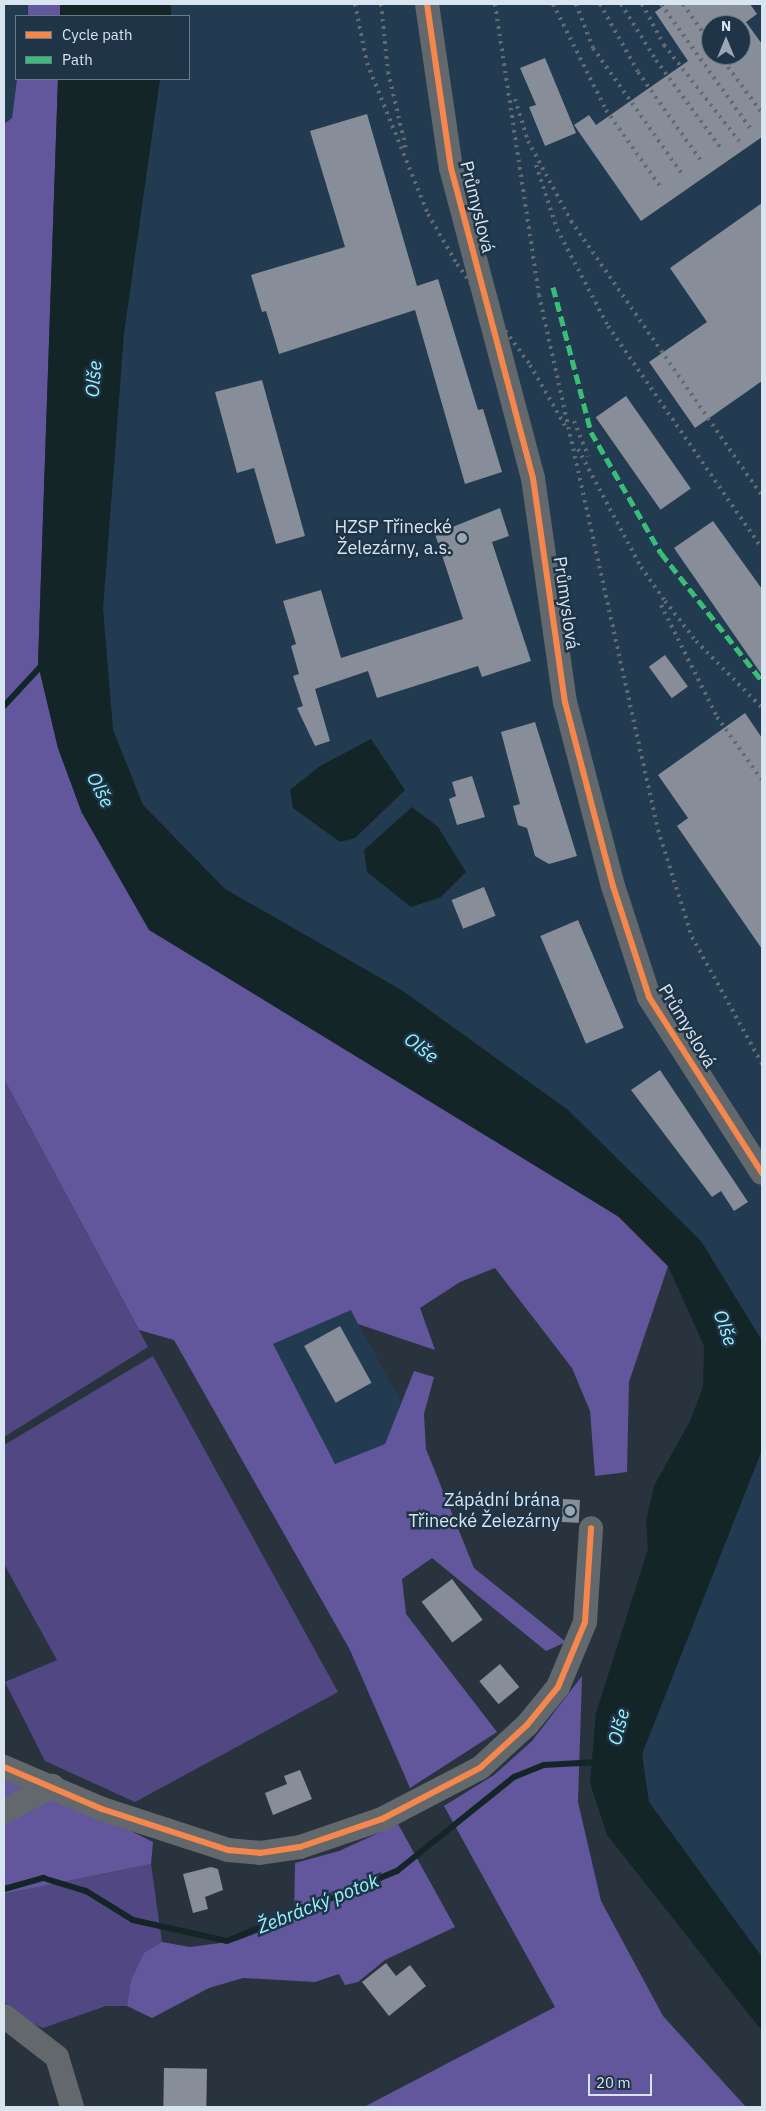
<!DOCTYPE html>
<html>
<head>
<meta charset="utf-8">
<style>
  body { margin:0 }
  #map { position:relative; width:766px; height:2111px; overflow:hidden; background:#28333e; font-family:"IBM Plex Sans",sans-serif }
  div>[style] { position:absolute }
  .built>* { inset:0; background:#223b51 }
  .green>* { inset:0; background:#514783 }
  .forest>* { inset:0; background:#62579c; transform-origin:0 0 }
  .water>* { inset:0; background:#142528; transform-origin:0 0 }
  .stream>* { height:6px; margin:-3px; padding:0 3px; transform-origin:3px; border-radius:3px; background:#142528 }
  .building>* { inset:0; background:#878e99; transform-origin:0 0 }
  .minor>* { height:24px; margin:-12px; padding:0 12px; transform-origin:12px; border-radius:12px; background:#62686c }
  .rail>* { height:4px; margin-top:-2px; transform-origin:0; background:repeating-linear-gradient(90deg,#636a70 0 2.5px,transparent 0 7.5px) }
  .quiet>* { height:5px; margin-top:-2.5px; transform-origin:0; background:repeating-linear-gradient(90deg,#3abd76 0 10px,transparent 0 15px) }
  .cycleway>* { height:6px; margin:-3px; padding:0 3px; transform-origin:3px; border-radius:3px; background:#f5874c }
  .dots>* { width:14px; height:14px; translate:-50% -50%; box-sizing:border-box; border:2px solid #1f3447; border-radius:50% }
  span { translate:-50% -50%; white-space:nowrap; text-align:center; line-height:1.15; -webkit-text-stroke:5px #1f3447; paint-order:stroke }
  .street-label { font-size:18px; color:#d8e5f1 }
  .poi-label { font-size:18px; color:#d8e5f1 }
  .right { translate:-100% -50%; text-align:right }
  .water-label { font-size:19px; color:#95f4fd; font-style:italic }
  .frame { position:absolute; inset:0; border:5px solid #d8e5f1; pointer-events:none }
  .legend { position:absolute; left:15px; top:15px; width:175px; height:65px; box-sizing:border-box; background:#1f3447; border:1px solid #697b8b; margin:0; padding:6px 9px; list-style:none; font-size:15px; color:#d8e5f1 }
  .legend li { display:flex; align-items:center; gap:10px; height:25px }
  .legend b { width:25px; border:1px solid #697b8b }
  .north { position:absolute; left:701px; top:15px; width:50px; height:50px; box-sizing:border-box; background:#1f3447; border:1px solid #697b8b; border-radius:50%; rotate:0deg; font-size:14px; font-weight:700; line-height:20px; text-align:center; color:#d8e5f1 }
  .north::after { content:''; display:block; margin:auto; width:18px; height:22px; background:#9aa7b2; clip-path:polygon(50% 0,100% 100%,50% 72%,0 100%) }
  .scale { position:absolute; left:588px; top:2074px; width:64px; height:22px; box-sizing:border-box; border:2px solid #d8e5f1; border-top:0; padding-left:6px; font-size:15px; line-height:18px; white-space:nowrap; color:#d8e5f1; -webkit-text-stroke:4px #1f3447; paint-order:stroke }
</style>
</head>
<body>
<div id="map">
  <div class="built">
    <i style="clip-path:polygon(4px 4px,28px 4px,26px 16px,16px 16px,17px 79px,12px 118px,4px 124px)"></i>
    <i style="clip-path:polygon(evenodd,171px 4px,762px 4px,762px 1352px,761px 1339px,403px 991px,225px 889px,143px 805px,113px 730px,103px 609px,124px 333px,160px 79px,189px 79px,189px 16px,169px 16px,171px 4px,711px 25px,741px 25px,741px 55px,711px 55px,711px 25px)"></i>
    <i style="clip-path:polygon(351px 1310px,401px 1402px,385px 1444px,335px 1464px,273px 1344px)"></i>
    <i style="clip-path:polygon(762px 1450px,762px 1957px,648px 1802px,642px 1754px)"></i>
  </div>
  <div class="green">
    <i style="clip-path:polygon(4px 1079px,148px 1347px,4px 1437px)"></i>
    <i style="clip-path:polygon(153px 1356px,338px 1692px,135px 1802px,45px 1761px,5px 1682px,57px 1660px,4px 1564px,4px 1445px)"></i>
    <i style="clip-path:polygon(151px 1864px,162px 1942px,144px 1954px,131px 1980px,127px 2006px,106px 2006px,43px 2028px,17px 2017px,4px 2001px,4px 1894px)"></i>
  </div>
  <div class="forest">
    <i style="left:28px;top:4px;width:32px;height:12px"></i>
    <i style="clip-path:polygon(17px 79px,58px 79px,38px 664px,58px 748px,82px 813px,619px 1217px,668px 1266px,629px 1382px,627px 1472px,595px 1476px,590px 1411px,572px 1368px,495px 1268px,460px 1282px,420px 1308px,435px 1350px,358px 1324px,351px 1310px,273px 1344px,335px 1464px,385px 1444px,414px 1371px,434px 1377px,424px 1414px,426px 1449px,474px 1568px,566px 1642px,546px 1651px,432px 1558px,402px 1579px,406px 1614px,497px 1732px,410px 1788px,350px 1650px,174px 1340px,139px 1330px,4px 1079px,4px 124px,12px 118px)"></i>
    <i style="clip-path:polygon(582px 1676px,578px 1802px,601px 1901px,663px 2016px,746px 2107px,364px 2107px,555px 2007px,444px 1806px,494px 1775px,532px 1741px)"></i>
    <i style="clip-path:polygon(4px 1779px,91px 1811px,153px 1842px,151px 1864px,4px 1894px)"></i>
    <i style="clip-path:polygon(398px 1824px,455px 1927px,385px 1960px,358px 1982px,345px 1985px,339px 1974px,315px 1982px,243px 1978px,209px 1988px,152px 2018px,127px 2006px,131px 1980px,144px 1953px,162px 1942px,190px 1947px,236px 1941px,294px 1919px,295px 1863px,339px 1851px)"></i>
  </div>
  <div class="water">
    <i style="left:60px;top:4px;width:111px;height:12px"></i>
    <i style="clip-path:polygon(58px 79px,160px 79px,124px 333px,103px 609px,113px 730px,143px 805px,225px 889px,403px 991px,568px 1110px,701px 1241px,761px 1339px,762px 1450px,642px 1754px,649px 1802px,762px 1957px,762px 2031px,607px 1835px,590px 1783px,596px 1713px,648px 1549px,646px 1521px,654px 1486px,690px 1421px,703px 1387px,704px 1346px,668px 1266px,619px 1217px,149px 930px,82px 813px,58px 748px,38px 664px)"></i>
    <i style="clip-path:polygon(371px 739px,405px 790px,355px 838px,340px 842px,293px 808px,290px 790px,320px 766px)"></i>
    <i style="clip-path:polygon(412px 807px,438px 827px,466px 872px,441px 897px,411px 907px,367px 872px,364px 850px)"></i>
  </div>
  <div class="stream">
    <i style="left:4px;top:706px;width:59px;rotate:-47.1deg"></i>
    <i style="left:4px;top:1889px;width:41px;rotate:-15.8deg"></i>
    <i style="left:43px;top:1878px;width:45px;rotate:16.8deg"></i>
    <i style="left:86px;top:1891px;width:55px;rotate:31.7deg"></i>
    <i style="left:133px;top:1920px;width:96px;rotate:12.6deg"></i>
    <i style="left:227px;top:1941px;width:184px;rotate:-22.4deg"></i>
    <i style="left:397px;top:1871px;width:150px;rotate:-38.8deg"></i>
    <i style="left:514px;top:1777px;width:32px;rotate:-22deg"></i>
    <i style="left:544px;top:1765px;width:55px;rotate:-3.1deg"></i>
  </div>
  <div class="building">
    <i style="clip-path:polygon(evenodd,666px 4px,750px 4px,757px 14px,746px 22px,762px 44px,762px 137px,641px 221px,574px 125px,589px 115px,596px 125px,688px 61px,655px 12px,666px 4px,711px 25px,741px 25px,741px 55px,711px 55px,711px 25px)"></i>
    <i style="clip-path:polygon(545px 58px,576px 133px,545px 146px,529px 107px,536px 105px,520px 68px)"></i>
    <i style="clip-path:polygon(367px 114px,417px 286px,438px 279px,478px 410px,483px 409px,502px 472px,465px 484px,415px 310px,279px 354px,266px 311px,262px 312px,251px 275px,345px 247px,310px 131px)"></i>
    <i style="clip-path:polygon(762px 203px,762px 381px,695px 428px,649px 362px,707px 322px,670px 268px)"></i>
    <i style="clip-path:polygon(262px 380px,305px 536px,276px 544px,254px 468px,237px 473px,215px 392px)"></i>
    <i style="left:626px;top:396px;width:113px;height:37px;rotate:55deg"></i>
    <i style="clip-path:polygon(500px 508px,509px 536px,492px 542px,531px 661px,482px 677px,478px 666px,377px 698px,368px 671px,315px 689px,330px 741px,315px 746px,297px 708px,303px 706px,293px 676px,299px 674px,291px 646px,296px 644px,283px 601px,321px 590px,341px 658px,463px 619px,435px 534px)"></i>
    <i style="clip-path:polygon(713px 521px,762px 589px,762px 675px,674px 548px)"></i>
    <i style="left:665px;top:655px;width:39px;height:20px;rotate:54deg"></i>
    <i style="clip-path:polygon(745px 713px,762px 738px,762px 949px,677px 826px,688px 818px,658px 775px)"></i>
    <i style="clip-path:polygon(535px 722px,577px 856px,549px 864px,535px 856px,527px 828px,518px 825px,513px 806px,520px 804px,501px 732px)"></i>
    <i style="clip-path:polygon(472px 776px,485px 817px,457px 825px,449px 799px,456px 796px,452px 782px)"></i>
    <i style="left:484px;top:887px;width:31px;height:35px;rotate:68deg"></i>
    <i style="left:578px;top:920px;width:117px;height:41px;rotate:67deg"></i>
    <i style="clip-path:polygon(660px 1070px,748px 1202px,734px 1211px,721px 1191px,712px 1197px,631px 1090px)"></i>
    <i style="left:340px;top:1326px;width:65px;height:41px;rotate:61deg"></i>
    <i style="left:563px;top:1499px;width:17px;height:23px;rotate:3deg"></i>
    <i style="left:452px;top:1579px;width:51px;height:38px;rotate:53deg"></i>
    <i style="left:500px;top:1664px;width:30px;height:27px;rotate:50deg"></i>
    <i style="clip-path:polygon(300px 1770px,312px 1799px,273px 1815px,265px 1793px,287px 1784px,284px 1776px)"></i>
    <i style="clip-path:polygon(211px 1867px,218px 1869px,223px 1890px,205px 1897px,208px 1909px,193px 1913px,183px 1874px)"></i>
    <i style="clip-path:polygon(386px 1963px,396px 1976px,410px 1965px,426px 1986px,389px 2016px,362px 1982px)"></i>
    <i style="left:164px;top:2068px;width:43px;height:39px;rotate:1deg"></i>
  </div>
  <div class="minor">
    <i style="left:427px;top:4px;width:166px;rotate:81.7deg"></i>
    <i style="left:451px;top:168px;width:321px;rotate:75.2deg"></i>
    <i style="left:533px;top:478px;width:226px;rotate:81.9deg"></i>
    <i style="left:565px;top:702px;width:190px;rotate:75.4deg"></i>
    <i style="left:613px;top:886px;width:117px;rotate:72deg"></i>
    <i style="left:649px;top:997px;width:209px;rotate:57.3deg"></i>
    <i style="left:4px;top:1767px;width:107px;rotate:23.2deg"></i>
    <i style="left:102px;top:1809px;width:133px;rotate:18deg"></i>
    <i style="left:228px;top:1850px;width:32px;rotate:5deg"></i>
    <i style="left:260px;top:1853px;width:40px;rotate:-8.5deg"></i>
    <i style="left:300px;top:1847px;width:87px;rotate:-18.9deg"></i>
    <i style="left:382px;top:1819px;width:110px;rotate:-27.5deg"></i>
    <i style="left:480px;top:1768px;width:64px;rotate:-42.5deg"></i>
    <i style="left:527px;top:1725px;width:49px;rotate:-50.8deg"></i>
    <i style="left:558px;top:1687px;width:70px;rotate:-67.4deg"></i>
    <i style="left:585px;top:1622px;width:94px;rotate:-86.3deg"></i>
    <i style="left:4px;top:1812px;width:55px;rotate:-28.4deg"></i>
    <i style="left:4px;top:2016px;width:67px;rotate:37.7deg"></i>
    <i style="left:57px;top:2057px;width:52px;rotate:73.3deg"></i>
  </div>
  <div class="rail">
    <i style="left:355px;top:4px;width:60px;rotate:78.5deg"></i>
    <i style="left:367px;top:63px;width:163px;rotate:68deg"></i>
    <i style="left:428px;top:214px;width:58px;rotate:59.9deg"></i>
    <i style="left:457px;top:264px;width:125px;rotate:54.1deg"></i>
    <i style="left:530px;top:365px;width:74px;rotate:60deg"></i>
    <i style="left:381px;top:4px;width:68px;rotate:84.1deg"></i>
    <i style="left:388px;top:72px;width:79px;rotate:76.8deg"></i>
    <i style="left:495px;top:4px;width:294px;rotate:81.4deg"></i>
    <i style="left:539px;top:295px;width:548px;rotate:77.46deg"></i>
    <i style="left:658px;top:830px;width:112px;rotate:72.4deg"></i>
    <i style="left:692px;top:937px;width:145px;rotate:61.1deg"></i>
    <i style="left:553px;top:4px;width:119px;rotate:63.4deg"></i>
    <i style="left:606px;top:110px;width:97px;rotate:54.7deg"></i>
    <i style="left:576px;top:4px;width:47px;rotate:68.9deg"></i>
    <i style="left:593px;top:48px;width:156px;rotate:54.7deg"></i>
    <i style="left:600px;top:4px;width:78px;rotate:60.8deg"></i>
    <i style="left:638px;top:72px;width:109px;rotate:54.7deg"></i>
    <i style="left:621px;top:4px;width:66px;rotate:58deg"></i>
    <i style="left:656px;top:60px;width:112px;rotate:53.7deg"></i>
    <i style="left:642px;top:4px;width:47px;rotate:61.8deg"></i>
    <i style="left:664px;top:45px;width:122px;rotate:52deg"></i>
    <i style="left:661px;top:4px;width:153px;rotate:54.3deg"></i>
    <i style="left:683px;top:4px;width:49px;rotate:55deg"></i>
    <i style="left:719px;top:55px;width:72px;rotate:53.4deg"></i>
    <i style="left:515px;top:99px;width:44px;rotate:72.8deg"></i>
    <i style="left:528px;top:141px;width:91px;rotate:61.7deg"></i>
    <i style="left:571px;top:221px;width:335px;rotate:55.2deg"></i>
    <i style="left:536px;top:165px;width:67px;rotate:71.8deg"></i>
    <i style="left:557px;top:229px;width:110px;rotate:62.3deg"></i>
    <i style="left:608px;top:326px;width:270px;rotate:55.3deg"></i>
    <i style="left:574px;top:421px;width:38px;rotate:68deg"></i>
    <i style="left:578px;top:449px;width:134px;rotate:61.9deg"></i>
    <i style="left:641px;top:567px;width:42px;rotate:54.8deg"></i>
    <i style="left:665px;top:601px;width:51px;rotate:52.2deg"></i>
    <i style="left:696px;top:641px;width:94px;rotate:45.4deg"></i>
    <i style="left:661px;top:605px;width:125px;rotate:63.4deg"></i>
    <i style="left:717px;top:717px;width:77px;rotate:54.5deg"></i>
  </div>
  <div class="quiet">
    <i style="left:553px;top:287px;width:150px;rotate:75.3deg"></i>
    <i style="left:591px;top:432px;width:140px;rotate:60deg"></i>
    <i style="left:661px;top:553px;width:163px;rotate:51.7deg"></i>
  </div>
  <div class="cycleway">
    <i style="left:427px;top:4px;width:166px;rotate:81.7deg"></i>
    <i style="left:451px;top:168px;width:321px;rotate:75.2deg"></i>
    <i style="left:533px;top:478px;width:226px;rotate:81.9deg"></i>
    <i style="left:565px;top:702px;width:190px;rotate:75.4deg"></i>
    <i style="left:613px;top:886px;width:117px;rotate:72deg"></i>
    <i style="left:649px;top:997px;width:209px;rotate:57.3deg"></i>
    <i style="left:4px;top:1767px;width:107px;rotate:23.2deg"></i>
    <i style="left:102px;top:1809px;width:133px;rotate:18deg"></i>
    <i style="left:228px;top:1850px;width:32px;rotate:5deg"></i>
    <i style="left:260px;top:1853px;width:40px;rotate:-8.5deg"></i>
    <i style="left:300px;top:1847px;width:87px;rotate:-18.9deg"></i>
    <i style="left:382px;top:1819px;width:110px;rotate:-27.5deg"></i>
    <i style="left:480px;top:1768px;width:64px;rotate:-42.5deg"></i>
    <i style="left:527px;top:1725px;width:49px;rotate:-50.8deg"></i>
    <i style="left:558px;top:1687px;width:70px;rotate:-67.4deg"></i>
    <i style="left:585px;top:1622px;width:94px;rotate:-86.3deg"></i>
  </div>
  <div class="dots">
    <i style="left:462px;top:538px;background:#9aa7b2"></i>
    <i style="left:570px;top:1511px;background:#9aa7b2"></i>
  </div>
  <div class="street-label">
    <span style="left:477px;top:207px;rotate:76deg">Průmyslová</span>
    <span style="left:566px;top:603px;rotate:82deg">Průmyslová</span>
    <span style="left:687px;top:1026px;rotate:59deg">Průmyslová</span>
  </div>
  <div class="poi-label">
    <span class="right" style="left:452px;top:538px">HZSP Třinecké<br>Železárny, a.s.</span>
    <span class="right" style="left:560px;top:1511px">Zápádní brána<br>Třinecké Železárny</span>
  </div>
  <div class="water-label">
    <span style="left:94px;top:379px;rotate:-85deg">Olše</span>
    <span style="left:100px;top:790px;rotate:63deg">Olše</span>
    <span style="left:421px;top:1048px;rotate:37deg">Olše</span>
    <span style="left:725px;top:1328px;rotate:71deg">Olše</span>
    <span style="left:619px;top:1727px;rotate:-75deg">Olše</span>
    <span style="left:318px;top:1904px;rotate:-22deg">Žebrácký potok</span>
  </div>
  <div class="frame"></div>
  <ul class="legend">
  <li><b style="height:6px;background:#f5874c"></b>Cycle path</li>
  <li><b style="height:6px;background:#3abd76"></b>Path</li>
  </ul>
  <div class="north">N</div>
  <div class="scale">20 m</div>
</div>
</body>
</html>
